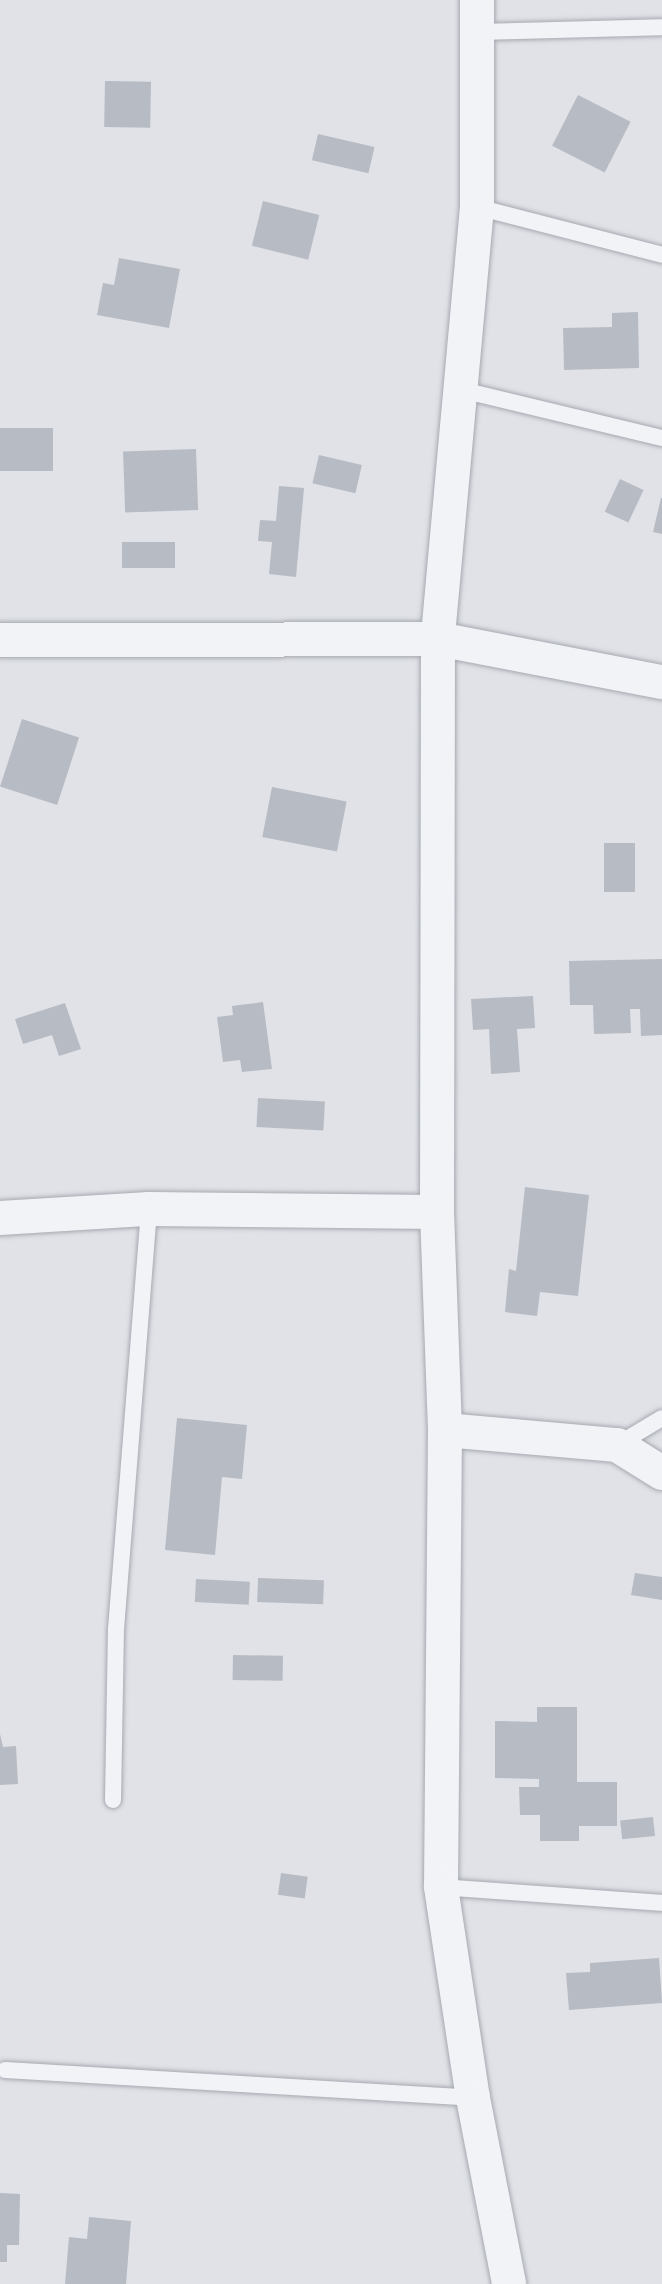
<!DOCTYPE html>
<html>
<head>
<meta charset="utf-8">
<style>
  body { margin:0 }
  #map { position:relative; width:662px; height:2284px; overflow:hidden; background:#e0e2e7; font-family:Ubuntu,sans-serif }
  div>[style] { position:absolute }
  .building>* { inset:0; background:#b7bbc4; transform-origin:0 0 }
  .roads { filter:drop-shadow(0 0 2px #a6a9b1) drop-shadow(0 0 2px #a6a9b1) }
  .lane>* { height:16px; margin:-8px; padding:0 8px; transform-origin:8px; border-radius:8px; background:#f2f3f6 }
  .street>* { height:34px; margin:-17px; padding:0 17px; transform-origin:17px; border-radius:17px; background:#f2f3f6 }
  span { translate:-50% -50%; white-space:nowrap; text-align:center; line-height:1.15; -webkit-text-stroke:6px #eff1f5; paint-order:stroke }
</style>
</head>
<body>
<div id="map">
  <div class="building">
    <i style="left:105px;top:81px;width:46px;height:46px;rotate:1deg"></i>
    <i style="left:578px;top:95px;width:59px;height:57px;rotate:27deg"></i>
    <i style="left:318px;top:134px;width:58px;height:27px;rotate:13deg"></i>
    <i style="left:263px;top:201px;width:58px;height:46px;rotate:14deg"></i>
    <i style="clip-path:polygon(119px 258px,180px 269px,169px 328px,97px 315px,103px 283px,114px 285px)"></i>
    <i style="clip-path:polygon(638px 312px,639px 368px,564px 370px,563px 328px,612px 327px,612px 313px)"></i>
    <i style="left:0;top:428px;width:53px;height:43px"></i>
    <i style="left:196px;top:449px;width:61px;height:73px;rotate:88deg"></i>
    <i style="left:319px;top:455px;width:44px;height:29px;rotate:13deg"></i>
    <i style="left:620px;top:479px;width:26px;height:36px;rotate:25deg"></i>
    <i style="clip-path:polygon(279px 486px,304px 488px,296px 577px,269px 574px,272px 542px,258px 541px,260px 520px,276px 521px)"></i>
    <i style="clip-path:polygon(661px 498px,662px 498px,662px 534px,653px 532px)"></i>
    <i style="left:122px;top:542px;width:53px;height:26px"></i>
    <i style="left:22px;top:719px;width:60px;height:71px;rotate:18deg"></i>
    <i style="left:272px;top:787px;width:76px;height:51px;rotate:11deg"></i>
    <i style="left:604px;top:843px;width:31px;height:49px"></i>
    <i style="clip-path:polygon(662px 959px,662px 1035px,641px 1036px,640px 1009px,630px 1009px,631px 1033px,594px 1034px,593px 1005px,570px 1005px,569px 961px)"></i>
    <i style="clip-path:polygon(533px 996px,535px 1028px,517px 1029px,520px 1072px,491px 1074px,489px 1029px,473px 1030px,471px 999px)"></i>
    <i style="clip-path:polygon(263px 1002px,272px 1069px,242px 1072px,240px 1060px,223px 1062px,217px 1017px,233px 1015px,232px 1006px)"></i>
    <i style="clip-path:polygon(65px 1003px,81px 1049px,59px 1056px,52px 1035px,23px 1044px,15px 1019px)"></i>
    <i style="left:258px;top:1098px;width:67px;height:29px;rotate:3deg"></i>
    <i style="clip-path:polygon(525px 1187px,589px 1195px,578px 1296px,540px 1292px,537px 1316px,505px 1312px,509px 1269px,516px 1271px)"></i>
    <i style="clip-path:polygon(177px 1418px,247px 1425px,242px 1479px,222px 1477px,215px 1555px,165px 1550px)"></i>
    <i style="clip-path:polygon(635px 1573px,662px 1577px,662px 1600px,631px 1595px)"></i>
    <i style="left:258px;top:1578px;width:66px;height:24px;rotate:2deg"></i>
    <i style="left:196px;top:1579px;width:54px;height:23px;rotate:3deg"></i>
    <i style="left:233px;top:1655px;width:50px;height:25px;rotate:1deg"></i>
    <i style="clip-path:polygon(537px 1707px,577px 1707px,577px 1782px,617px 1782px,617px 1826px,579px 1826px,579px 1841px,540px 1841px,540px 1815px,520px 1815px,519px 1787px,539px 1787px,539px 1779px,495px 1778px,495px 1721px,537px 1722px)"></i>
    <i style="clip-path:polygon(0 1734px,3px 1747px,16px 1746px,18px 1784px,0 1785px)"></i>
    <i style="left:653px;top:1817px;width:19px;height:33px;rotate:84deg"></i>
    <i style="left:281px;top:1873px;width:27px;height:22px;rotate:8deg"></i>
    <i style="clip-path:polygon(659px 1958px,662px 2003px,569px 2010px,566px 1973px,590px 1972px,590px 1963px)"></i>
    <i style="clip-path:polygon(0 2193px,20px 2194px,19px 2245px,7px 2245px,7px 2262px,0 2262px)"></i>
    <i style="clip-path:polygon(89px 2217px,131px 2221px,126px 2284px,65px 2284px,69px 2237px,87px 2239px)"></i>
  </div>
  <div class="roads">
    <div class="lane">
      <i style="left:477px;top:32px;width:185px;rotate:-1.5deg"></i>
      <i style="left:477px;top:207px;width:191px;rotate:14.5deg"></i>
      <i style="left:462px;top:390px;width:206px;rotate:13.5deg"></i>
      <i style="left:617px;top:1445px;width:52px;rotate:-31deg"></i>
      <i style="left:113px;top:1800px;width:171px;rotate:-89deg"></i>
      <i style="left:116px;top:1629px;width:421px;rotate:-85.5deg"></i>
      <i style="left:441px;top:1887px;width:222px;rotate:4.1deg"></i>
      <i style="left:5px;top:2070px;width:469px;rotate:3.4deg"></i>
    </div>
    <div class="street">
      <i style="left:477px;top:0;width:207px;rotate:90deg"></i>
      <i style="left:477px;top:207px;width:434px;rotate:95.2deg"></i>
      <i style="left:438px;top:639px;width:573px;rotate:90.1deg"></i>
      <i style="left:437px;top:1212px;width:218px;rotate:87.9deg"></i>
      <i style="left:445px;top:1430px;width:457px;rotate:90.5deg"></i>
      <i style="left:441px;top:1887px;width:213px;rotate:81.4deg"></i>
      <i style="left:473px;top:2098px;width:189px;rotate:79deg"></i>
      <i style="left:0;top:640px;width:438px;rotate:-0.1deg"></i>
      <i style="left:438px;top:639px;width:228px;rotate:10.9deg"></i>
      <i style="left:0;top:1218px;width:149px;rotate:-3.5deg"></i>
      <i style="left:149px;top:1209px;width:288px;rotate:0.6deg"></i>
      <i style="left:445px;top:1430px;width:173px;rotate:5deg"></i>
      <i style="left:617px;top:1445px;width:53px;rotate:31.9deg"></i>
    </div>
  </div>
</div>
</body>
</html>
